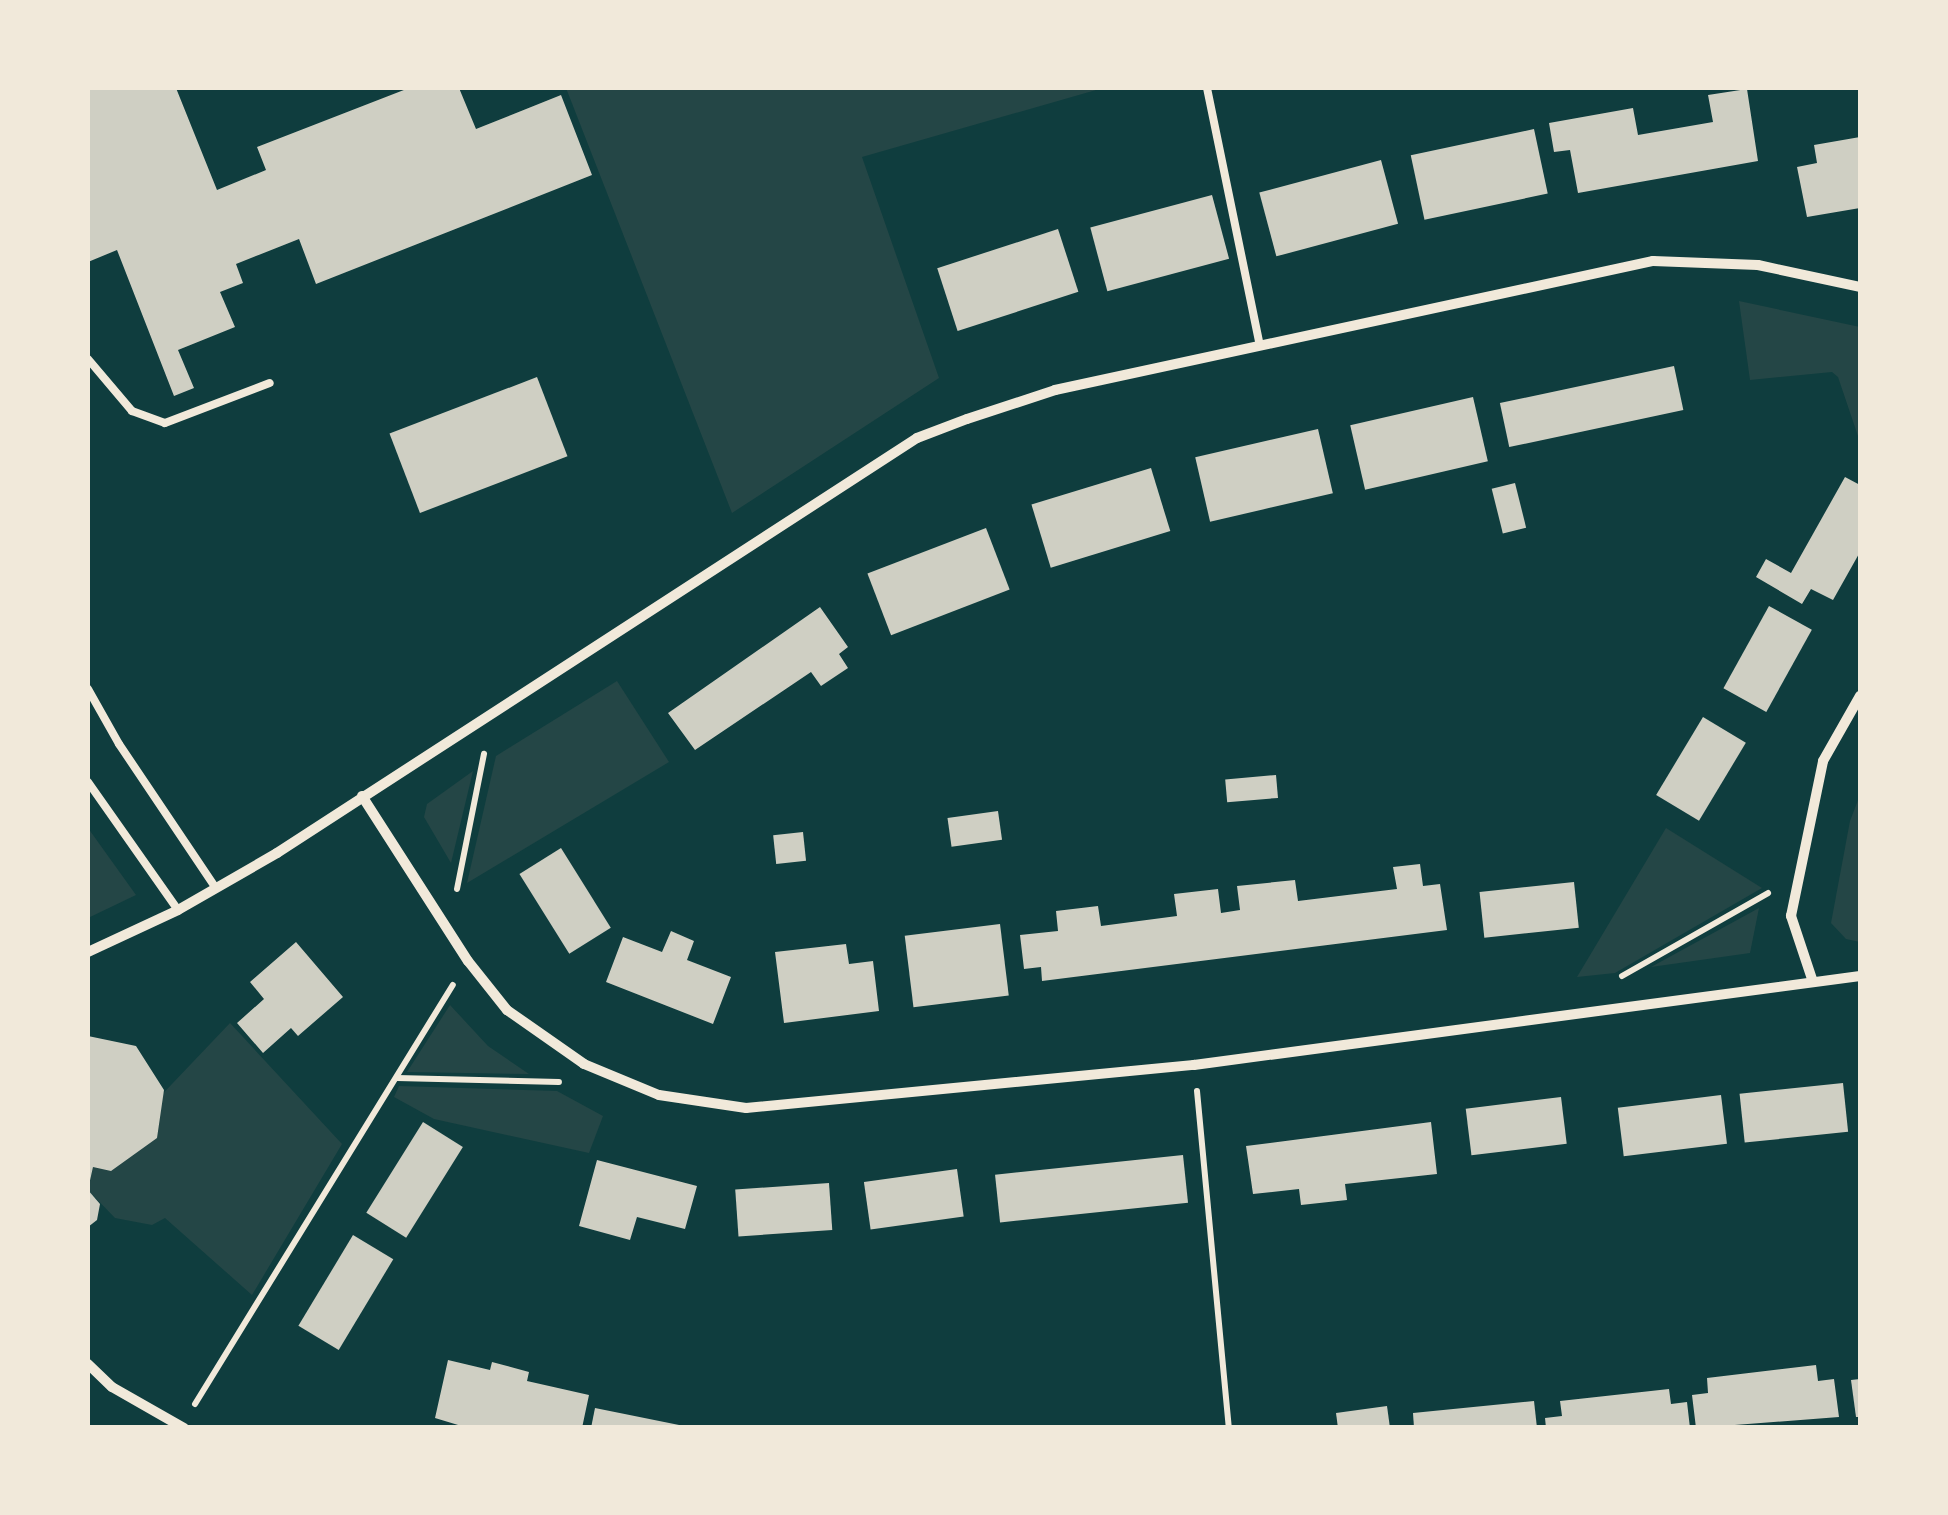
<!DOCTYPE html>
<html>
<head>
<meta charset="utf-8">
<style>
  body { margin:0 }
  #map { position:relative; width:1948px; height:1515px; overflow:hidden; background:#0f3d3e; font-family:Cabin,sans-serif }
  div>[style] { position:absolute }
  .green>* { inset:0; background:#244646 }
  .building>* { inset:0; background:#cfcfc3; transform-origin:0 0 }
  .path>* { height:6px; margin:-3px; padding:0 3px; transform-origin:3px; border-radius:3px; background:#f1e9da }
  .service>* { height:8px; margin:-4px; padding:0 4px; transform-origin:4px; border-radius:4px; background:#f1e9da }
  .minor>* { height:10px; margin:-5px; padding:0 5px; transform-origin:5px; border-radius:5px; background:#f1e9da }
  span { translate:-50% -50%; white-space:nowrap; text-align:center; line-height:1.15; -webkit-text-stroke:10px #f1e9da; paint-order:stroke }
  .frame { position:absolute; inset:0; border:90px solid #f1e9da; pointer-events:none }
</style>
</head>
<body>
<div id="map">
  <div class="green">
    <i style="clip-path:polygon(566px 88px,1103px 88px,862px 157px,939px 378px,732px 513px)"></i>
    <i style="clip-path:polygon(1739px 301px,1860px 327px,1860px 442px,1838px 377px,1832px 372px,1750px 380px)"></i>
    <i style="clip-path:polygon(617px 681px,669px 762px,467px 883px,496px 756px)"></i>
    <i style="clip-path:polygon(473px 771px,451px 863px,424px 817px,427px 804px)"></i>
    <i style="clip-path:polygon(1860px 795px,1860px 942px,1846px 939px,1831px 923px,1850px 821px)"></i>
    <i style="clip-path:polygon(88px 828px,136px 895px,88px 918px)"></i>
    <i style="clip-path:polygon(1666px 828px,1762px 888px,1615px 973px,1577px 977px)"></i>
    <i style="clip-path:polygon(1759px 908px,1750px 953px,1651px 967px)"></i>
    <i style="clip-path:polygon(450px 1005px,488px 1046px,529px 1074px,407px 1072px)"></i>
    <i style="clip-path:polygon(230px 1023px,342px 1144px,252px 1295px,165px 1218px,152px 1225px,115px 1218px,88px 1190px,93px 1167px)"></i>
    <i style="clip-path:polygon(399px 1086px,557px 1091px,603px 1116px,589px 1153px,434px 1119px,394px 1097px)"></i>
  </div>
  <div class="building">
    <i style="clip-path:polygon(88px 88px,176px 88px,217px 190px,266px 170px,257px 147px,409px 88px,459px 88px,476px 129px,561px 95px,592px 175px,316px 284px,299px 239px,236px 264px,243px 283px,220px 292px,235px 327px,178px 350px,194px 388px,174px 396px,117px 250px,88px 262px)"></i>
    <i style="clip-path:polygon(1747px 89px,1758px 161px,1578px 193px,1570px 150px,1554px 152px,1549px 123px,1633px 108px,1638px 135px,1713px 122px,1708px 95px)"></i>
    <i style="left:1534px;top:129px;width:66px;height:126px;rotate:78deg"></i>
    <i style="clip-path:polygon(1860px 137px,1860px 208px,1807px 217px,1797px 167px,1817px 163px,1814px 145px)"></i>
    <i style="left:1381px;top:160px;width:66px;height:126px;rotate:75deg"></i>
    <i style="left:1212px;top:195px;width:66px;height:126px;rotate:75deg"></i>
    <i style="left:1058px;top:229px;width:66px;height:127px;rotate:72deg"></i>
    <i style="left:1674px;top:366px;width:45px;height:178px;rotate:78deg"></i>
    <i style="left:537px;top:377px;width:85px;height:158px;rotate:69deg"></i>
    <i style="left:1473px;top:397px;width:66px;height:126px;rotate:77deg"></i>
    <i style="left:1318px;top:429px;width:66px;height:126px;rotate:77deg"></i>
    <i style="left:1151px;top:468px;width:66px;height:125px;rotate:73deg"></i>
    <i style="clip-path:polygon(1845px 477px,1860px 485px,1860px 552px,1833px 600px,1811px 589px,1802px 604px,1756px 577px,1766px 559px,1791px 573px)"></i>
    <i style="left:1515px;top:483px;width:46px;height:24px;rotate:76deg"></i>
    <i style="left:986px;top:528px;width:66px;height:127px;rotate:69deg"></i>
    <i style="left:1769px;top:606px;width:49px;height:94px;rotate:29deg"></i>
    <i style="clip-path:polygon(820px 607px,848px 647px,839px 654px,848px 668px,821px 686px,811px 672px,695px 750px,668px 713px)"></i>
    <i style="left:1703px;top:717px;width:50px;height:91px;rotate:31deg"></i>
    <i style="left:1276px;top:775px;width:23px;height:51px;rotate:85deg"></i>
    <i style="left:998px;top:811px;width:29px;height:51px;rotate:82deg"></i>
    <i style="left:803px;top:832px;width:29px;height:30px;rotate:84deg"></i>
    <i style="left:561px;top:848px;width:94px;height:49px;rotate:58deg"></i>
    <i style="clip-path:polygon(1420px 864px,1423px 886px,1440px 884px,1447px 930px,1042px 981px,1041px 967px,1024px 969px,1020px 935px,1058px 931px,1056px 911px,1098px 906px,1101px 926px,1177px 916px,1174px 894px,1218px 889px,1221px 913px,1240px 910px,1237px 886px,1295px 880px,1298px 901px,1347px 895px,1397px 889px,1393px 867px)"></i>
    <i style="left:1574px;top:882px;width:46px;height:95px;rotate:84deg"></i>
    <i style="left:1000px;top:924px;width:72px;height:96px;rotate:83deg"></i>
    <i style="clip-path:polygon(671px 931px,694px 941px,687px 960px,731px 977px,713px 1024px,606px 982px,623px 937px,662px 952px)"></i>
    <i style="clip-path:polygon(296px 942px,343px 997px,298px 1036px,291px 1028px,263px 1053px,237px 1023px,264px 999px,250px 982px)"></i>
    <i style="clip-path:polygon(846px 944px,849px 964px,873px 961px,879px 1011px,784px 1023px,775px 952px)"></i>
    <i style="clip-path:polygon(88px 1036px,136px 1046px,164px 1090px,157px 1138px,111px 1171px,93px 1167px,89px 1185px)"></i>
    <i style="left:1843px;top:1083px;width:49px;height:104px;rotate:84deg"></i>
    <i style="left:1721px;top:1095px;width:49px;height:104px;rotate:83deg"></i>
    <i style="left:1561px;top:1097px;width:47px;height:96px;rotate:83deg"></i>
    <i style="left:423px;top:1122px;width:47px;height:107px;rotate:32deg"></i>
    <i style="clip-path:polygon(1431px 1122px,1437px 1174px,1345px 1184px,1347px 1200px,1301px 1205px,1299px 1189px,1253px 1194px,1246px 1146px)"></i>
    <i style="left:1183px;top:1155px;width:48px;height:189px;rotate:84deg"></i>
    <i style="clip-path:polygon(597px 1160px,697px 1186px,685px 1229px,637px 1217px,630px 1240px,579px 1226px)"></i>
    <i style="left:957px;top:1169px;width:48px;height:94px;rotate:82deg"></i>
    <i style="left:829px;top:1183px;width:47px;height:94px;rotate:86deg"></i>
    <i style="clip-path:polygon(88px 1190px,100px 1204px,97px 1220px,88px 1227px)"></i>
    <i style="left:353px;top:1235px;width:47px;height:106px;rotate:31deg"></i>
    <i style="clip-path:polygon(448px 1360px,490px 1370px,492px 1362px,529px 1372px,527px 1381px,589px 1395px,582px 1428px,468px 1428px,435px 1418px)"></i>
    <i style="clip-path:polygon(1816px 1365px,1818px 1381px,1834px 1379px,1839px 1417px,1696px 1428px,1692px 1395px,1708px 1393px,1707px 1378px)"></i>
    <i style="clip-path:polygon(1860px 1379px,1860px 1417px,1856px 1417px,1851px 1380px)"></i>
    <i style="clip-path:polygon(1669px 1389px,1671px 1404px,1687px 1402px,1690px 1428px,1546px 1428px,1545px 1418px,1562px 1416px,1560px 1401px)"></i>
    <i style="clip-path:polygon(1534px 1401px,1537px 1428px,1414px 1428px,1413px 1413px)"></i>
    <i style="clip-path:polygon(1387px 1406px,1390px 1428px,1338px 1428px,1336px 1413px)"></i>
    <i style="clip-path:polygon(595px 1408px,684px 1426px,683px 1428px,591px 1428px)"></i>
  </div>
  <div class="path">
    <i style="left:457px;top:889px;width:138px;rotate:-78.7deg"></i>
    <i style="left:1622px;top:976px;width:168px;rotate:-29.6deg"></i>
    <i style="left:397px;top:1078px;width:162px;rotate:1.4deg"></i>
    <i style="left:1197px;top:1091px;width:339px;rotate:84.6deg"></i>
    <i style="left:195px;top:1404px;width:492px;rotate:-58.4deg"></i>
  </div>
  <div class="service">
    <i style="left:1207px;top:88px;width:263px;rotate:78.4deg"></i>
    <i style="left:88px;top:359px;width:68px;rotate:49.8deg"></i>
    <i style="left:132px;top:411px;width:35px;rotate:20deg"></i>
    <i style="left:165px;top:423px;width:112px;rotate:-20.9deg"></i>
    <i style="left:88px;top:689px;width:63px;rotate:60.6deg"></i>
    <i style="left:119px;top:744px;width:172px;rotate:56.1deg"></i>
    <i style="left:88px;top:782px;width:156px;rotate:54.9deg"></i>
  </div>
  <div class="minor">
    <i style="left:362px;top:796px;width:196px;rotate:57.3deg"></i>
    <i style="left:468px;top:961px;width:63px;rotate:51.5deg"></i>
    <i style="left:507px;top:1010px;width:94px;rotate:35deg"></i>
    <i style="left:584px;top:1064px;width:81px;rotate:22.5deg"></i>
    <i style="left:659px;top:1095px;width:88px;rotate:8.5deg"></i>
    <i style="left:746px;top:1108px;width:450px;rotate:-5.5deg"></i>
    <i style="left:1194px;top:1065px;width:672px;rotate:-7.61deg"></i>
    <i style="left:88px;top:952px;width:99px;rotate:-25deg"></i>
    <i style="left:178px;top:910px;width:114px;rotate:-29.9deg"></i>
    <i style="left:277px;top:853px;width:763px;rotate:-32.96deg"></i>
    <i style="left:917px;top:438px;width:53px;rotate:-20.8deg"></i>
    <i style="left:967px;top:419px;width:93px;rotate:-18.2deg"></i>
    <i style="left:1055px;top:390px;width:612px;rotate:-12.17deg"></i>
    <i style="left:1653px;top:261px;width:105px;rotate:2.2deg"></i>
    <i style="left:1758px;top:265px;width:104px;rotate:12.2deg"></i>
    <i style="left:1813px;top:982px;width:70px;rotate:-108.4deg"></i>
    <i style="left:1791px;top:916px;width:158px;rotate:-78.3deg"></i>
    <i style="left:1823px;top:761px;width:75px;rotate:-60.4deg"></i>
    <i style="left:88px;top:1364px;width:33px;rotate:44deg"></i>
    <i style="left:112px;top:1387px;width:83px;rotate:29.7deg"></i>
  </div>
  <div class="frame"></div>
</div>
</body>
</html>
